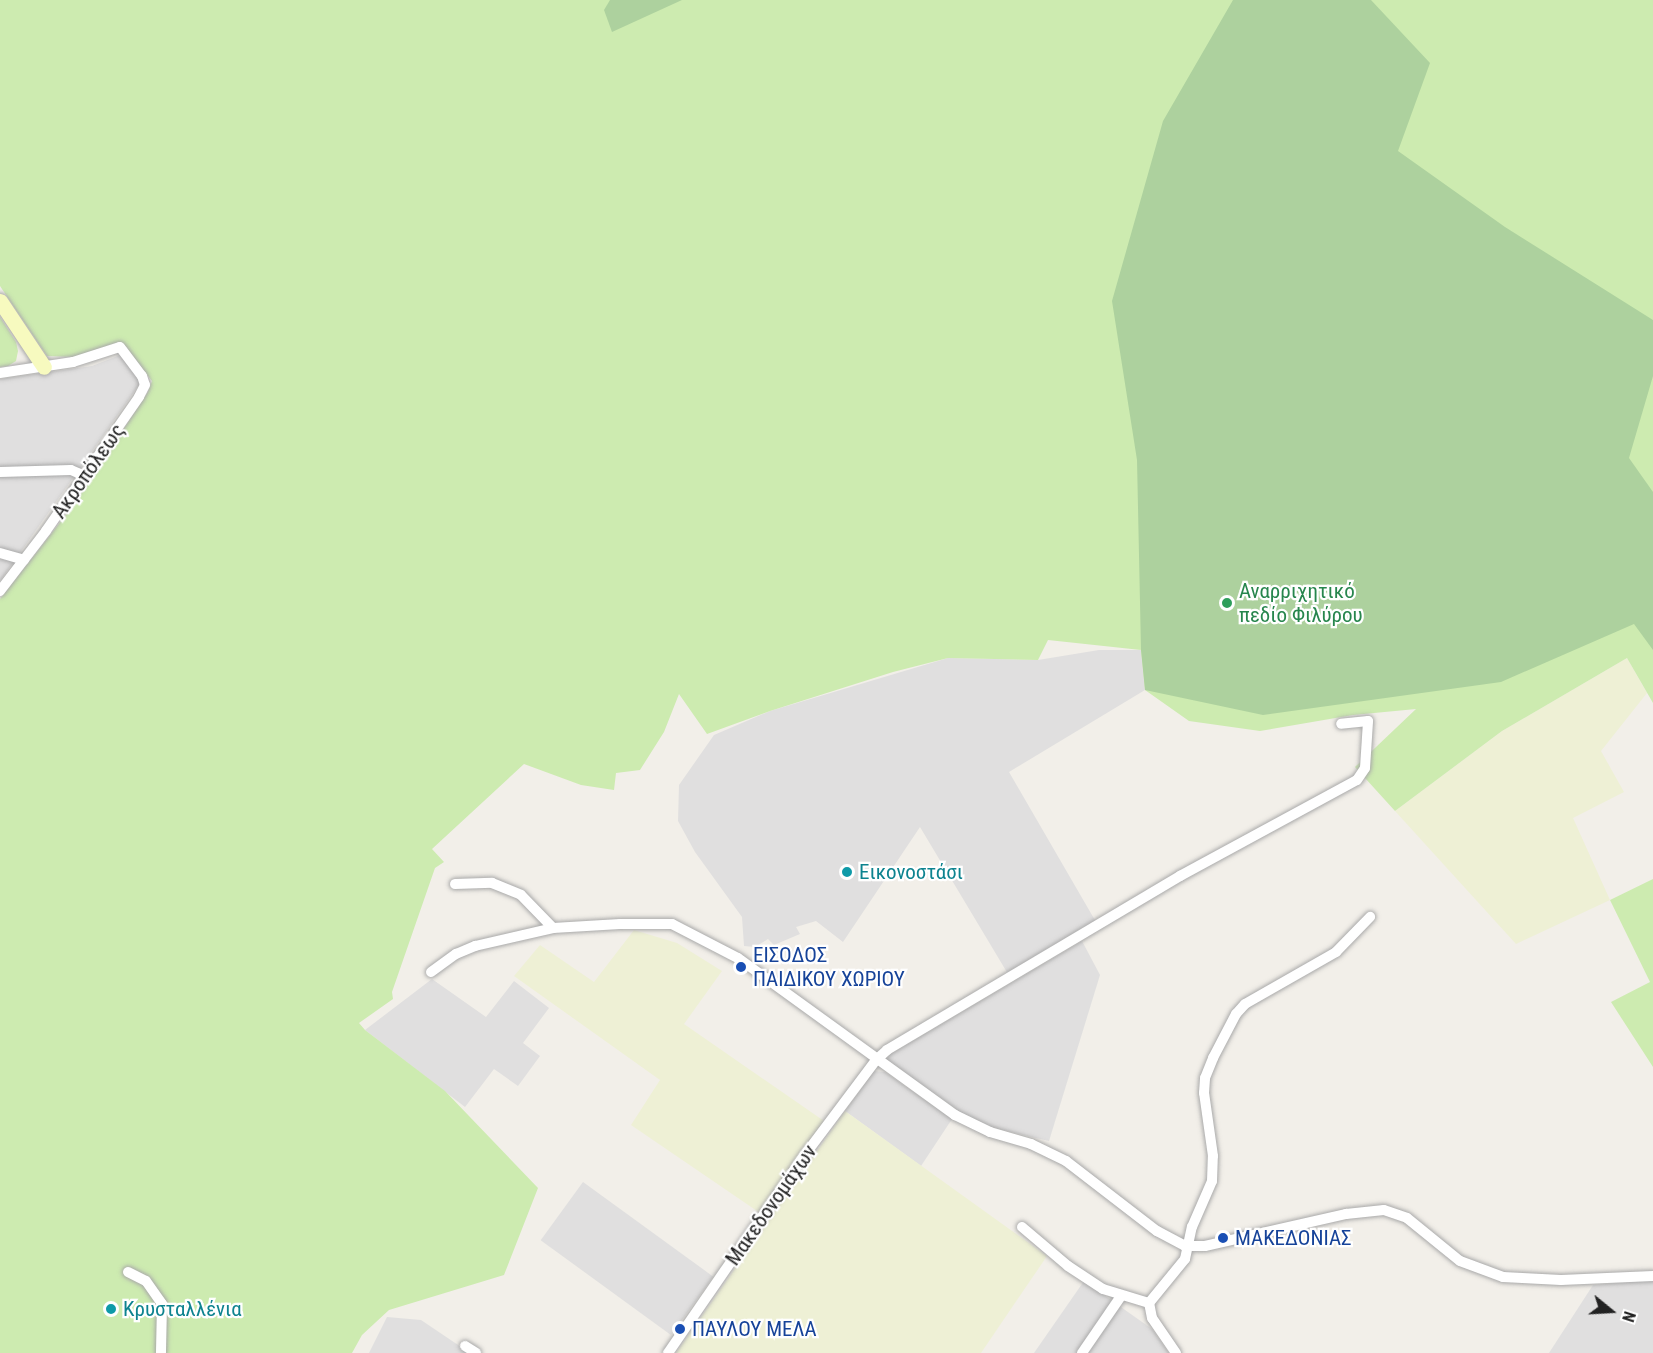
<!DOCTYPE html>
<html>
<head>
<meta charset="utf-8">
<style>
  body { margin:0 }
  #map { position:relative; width:1653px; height:1353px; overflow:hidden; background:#f2efe9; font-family:"Roboto Condensed",sans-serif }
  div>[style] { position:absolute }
  .residential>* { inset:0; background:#e0dfdf; transform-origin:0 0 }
  .farmland>* { inset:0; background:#eef0d5 }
  .grass>* { inset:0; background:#cdebb0 }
  .forest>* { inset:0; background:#add19e }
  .roads { filter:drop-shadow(0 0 2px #a9a9a9) drop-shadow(0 0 2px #a9a9a9) }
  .street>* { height:10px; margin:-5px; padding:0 5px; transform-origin:5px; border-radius:5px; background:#fff }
  .secondary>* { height:15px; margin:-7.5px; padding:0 7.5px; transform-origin:7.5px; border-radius:7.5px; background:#f7fabf }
  .dots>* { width:16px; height:16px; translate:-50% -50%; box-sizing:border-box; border:3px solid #fff; border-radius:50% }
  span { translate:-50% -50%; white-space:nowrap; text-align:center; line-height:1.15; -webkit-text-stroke:4.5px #fff; paint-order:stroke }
  .street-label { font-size:21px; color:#222 }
  .leisure-label { font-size:21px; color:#27864d }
  .left { translate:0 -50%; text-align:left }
  .culture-label { font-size:21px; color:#0d838f }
  .transit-label { font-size:21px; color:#164399 }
  .north { position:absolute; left:1581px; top:1281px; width:60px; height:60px; -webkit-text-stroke:4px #fff; paint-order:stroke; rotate:108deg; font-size:16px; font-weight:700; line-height:24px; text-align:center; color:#222 }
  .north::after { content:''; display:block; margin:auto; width:21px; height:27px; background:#222; clip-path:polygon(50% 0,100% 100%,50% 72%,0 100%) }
</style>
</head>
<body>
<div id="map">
  <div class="residential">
    <i style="clip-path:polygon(120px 355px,141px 382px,0 581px,0 379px,92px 366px)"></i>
    <i style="clip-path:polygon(1099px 650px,1141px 650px,1145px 690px,1009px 772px,1096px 922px,1008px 974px,920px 827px,843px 942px,816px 921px,796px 927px,800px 934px,774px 945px,768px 939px,755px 947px,744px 946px,742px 917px,695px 852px,678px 821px,679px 785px,714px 735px,770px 711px,948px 658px,1038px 660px)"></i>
    <i style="clip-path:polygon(1082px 941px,1100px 975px,1049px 1141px,990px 1127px,967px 1117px,887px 1060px,889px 1055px)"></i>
    <i style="clip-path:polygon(432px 979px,486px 1017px,514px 981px,549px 1008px,523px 1043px,540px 1056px,518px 1086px,494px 1069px,465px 1107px,365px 1030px)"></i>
    <i style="clip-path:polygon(874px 1071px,885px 1072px,952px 1119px,921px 1166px,845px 1111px)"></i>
    <i style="left:583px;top:1182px;width:161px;height:72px;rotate:36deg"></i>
    <i style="clip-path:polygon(1653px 1280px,1653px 1353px,1549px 1353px,1593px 1285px)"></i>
    <i style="clip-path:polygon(1084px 1281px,1152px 1329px,1169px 1353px,1034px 1353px)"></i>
    <i style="clip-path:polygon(387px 1317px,421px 1320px,470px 1353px,369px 1353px)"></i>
  </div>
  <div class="farmland">
    <i style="clip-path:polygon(1627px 658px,1647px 693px,1601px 751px,1624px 792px,1573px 818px,1610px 900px,1516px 944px,1395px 811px,1502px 731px)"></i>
    <i style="clip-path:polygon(634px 930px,677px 943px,722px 971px,684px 1024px,824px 1121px,760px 1213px,631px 1125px,660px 1080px,514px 976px,540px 945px,594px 982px)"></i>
    <i style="clip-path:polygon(845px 1111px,1047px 1256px,981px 1353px,676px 1353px)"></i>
  </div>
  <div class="grass">
    <i style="clip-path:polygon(0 0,1653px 0,1653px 703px,1627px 658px,1502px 731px,1395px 811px,1355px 767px,1416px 709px,1353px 715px,1260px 731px,1189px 721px,1145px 690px,1141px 650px,1048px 640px,1038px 660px,948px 658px,893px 672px,770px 711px,707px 734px,679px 694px,664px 732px,640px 770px,616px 773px,614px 790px,581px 785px,524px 764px,432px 849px,444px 862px,435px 868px,392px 992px,393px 999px,359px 1023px,365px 1030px,445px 1091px,538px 1188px,504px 1275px,389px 1310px,362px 1335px,352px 1353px,0 1353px,0 599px,73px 506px,148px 392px,152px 381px,123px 343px,75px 357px,47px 356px,0 286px)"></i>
    <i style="clip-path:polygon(0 317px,16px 342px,18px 351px,16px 361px,8px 366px,0 367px)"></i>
    <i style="clip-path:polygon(1653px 879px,1653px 1067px,1611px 1002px,1650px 982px,1610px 900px)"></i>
  </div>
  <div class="forest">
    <i style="clip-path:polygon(610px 0,682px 0,612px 32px,604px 10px)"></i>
    <i style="clip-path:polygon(1233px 0,1371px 0,1430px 63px,1398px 151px,1505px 227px,1653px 320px,1653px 376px,1629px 458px,1653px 492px,1653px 650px,1634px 624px,1501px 682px,1263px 715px,1145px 690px,1141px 650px,1137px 460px,1112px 301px,1163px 121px)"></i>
  </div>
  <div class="roads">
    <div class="street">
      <i style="left:0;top:373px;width:74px;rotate:-8.6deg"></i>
      <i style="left:73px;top:362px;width:49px;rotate:-17.7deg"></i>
      <i style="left:120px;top:347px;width:36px;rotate:53deg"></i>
      <i style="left:142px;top:376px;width:9px;rotate:72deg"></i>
      <i style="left:145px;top:385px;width:13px;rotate:117deg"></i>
      <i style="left:139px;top:397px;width:163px;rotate:124.8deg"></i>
      <i style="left:46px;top:531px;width:76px;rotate:127.5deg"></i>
      <i style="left:0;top:472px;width:71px;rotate:-1.6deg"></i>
      <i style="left:71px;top:470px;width:13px;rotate:23deg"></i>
      <i style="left:0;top:553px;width:25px;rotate:16deg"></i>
      <i style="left:455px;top:884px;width:37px;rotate:-2deg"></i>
      <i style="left:492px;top:883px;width:31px;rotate:22deg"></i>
      <i style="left:521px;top:895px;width:46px;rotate:45.9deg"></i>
      <i style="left:431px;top:972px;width:31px;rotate:-36deg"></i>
      <i style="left:456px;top:954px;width:21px;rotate:-23deg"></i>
      <i style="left:475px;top:946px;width:80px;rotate:-13deg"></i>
      <i style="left:553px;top:928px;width:67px;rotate:-3.4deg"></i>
      <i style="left:620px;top:924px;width:52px"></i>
      <i style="left:672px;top:924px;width:74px;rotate:27.3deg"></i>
      <i style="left:738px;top:958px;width:268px;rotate:35.9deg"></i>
      <i style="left:955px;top:1115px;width:39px;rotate:26deg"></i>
      <i style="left:990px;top:1132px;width:43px;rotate:16.3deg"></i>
      <i style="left:1031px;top:1144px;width:39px;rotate:26deg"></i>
      <i style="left:1066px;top:1161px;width:115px;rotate:37.6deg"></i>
      <i style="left:1157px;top:1231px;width:32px;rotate:28deg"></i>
      <i style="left:1185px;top:1246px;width:20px"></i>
      <i style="left:1205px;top:1246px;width:145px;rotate:-12.8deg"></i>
      <i style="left:1346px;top:1214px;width:38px;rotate:-6deg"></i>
      <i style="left:1384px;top:1210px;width:24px;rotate:19deg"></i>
      <i style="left:1407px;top:1218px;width:68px;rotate:39.1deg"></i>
      <i style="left:1460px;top:1261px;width:46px;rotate:20.4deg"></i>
      <i style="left:1503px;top:1277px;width:58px;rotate:3deg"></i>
      <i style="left:1561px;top:1280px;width:92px;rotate:-2.5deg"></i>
      <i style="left:1022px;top:1227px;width:60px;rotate:40.3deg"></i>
      <i style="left:1068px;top:1266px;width:42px;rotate:33.3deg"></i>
      <i style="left:1103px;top:1289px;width:48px;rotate:16.9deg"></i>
      <i style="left:128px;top:1272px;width:20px;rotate:27deg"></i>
      <i style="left:146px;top:1281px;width:28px;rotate:55deg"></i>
      <i style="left:162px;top:1304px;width:49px;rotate:91.2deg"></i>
      <i style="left:465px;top:1346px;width:13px;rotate:32deg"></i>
      <i style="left:668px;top:1353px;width:239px;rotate:-55.4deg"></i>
      <i style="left:804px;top:1156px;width:120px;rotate:-53.1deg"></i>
      <i style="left:876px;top:1060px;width:15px;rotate:-42deg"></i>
      <i style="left:887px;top:1050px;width:341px;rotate:-30.7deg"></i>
      <i style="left:1180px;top:876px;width:201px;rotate:-28.5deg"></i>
      <i style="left:1357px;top:780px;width:14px;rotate:-56deg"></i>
      <i style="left:1365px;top:768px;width:47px;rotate:-86.3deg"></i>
      <i style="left:1368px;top:721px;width:27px;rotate:174deg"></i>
      <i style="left:1082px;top:1353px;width:69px;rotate:-55.6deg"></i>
      <i style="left:1176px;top:1353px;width:42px;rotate:-124.4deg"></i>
      <i style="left:1152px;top:1318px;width:15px;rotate:-101deg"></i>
      <i style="left:1149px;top:1303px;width:57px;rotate:-50.7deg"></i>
      <i style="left:1185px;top:1259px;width:33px;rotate:-78deg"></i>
      <i style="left:1192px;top:1227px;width:50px;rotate:-66.5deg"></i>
      <i style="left:1212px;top:1181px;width:25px;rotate:-88deg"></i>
      <i style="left:1213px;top:1156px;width:64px;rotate:-98.1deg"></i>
      <i style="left:1204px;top:1093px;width:15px;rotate:-86deg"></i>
      <i style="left:1205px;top:1078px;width:22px;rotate:-68deg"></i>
      <i style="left:1213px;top:1058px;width:50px;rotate:-62.4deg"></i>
      <i style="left:1236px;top:1014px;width:13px;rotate:-48deg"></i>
      <i style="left:1245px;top:1004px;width:105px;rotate:-29.7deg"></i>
      <i style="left:1336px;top:952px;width:49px;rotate:-45.8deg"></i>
    </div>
    <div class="secondary">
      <i style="left:0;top:301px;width:79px;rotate:56.3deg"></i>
    </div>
  </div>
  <div class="dots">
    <i style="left:1227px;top:603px;background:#2e9e5b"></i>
    <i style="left:847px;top:872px;background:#0f9aa8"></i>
    <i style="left:741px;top:967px;background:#1a4fb4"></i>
    <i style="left:1223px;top:1238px;background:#1a4fb4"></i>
    <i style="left:111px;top:1309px;background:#0f9aa8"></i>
    <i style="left:680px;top:1329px;background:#1a4fb4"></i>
  </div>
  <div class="street-label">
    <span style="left:88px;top:471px;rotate:-55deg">Ακροπόλεως</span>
    <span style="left:771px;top:1205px;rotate:-55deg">Μακεδονομάχων</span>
  </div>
  <div class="leisure-label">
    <span class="left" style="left:1239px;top:603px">Αναρριχητικό<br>πεδίο Φιλύρου</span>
  </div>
  <div class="culture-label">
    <span class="left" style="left:859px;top:872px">Εικονοστάσι</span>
    <span class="left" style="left:123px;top:1309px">Κρυσταλλένια</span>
  </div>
  <div class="transit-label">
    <span class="left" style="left:753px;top:967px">ΕΙΣΟΔΟΣ<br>ΠΑΙΔΙΚΟΥ ΧΩΡΙΟΥ</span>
    <span class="left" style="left:1235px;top:1238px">ΜΑΚΕΔΟΝΙΑΣ</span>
    <span class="left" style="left:692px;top:1329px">ΠΑΥΛΟΥ ΜΕΛΑ</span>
  </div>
  <div class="north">N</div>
</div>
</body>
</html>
